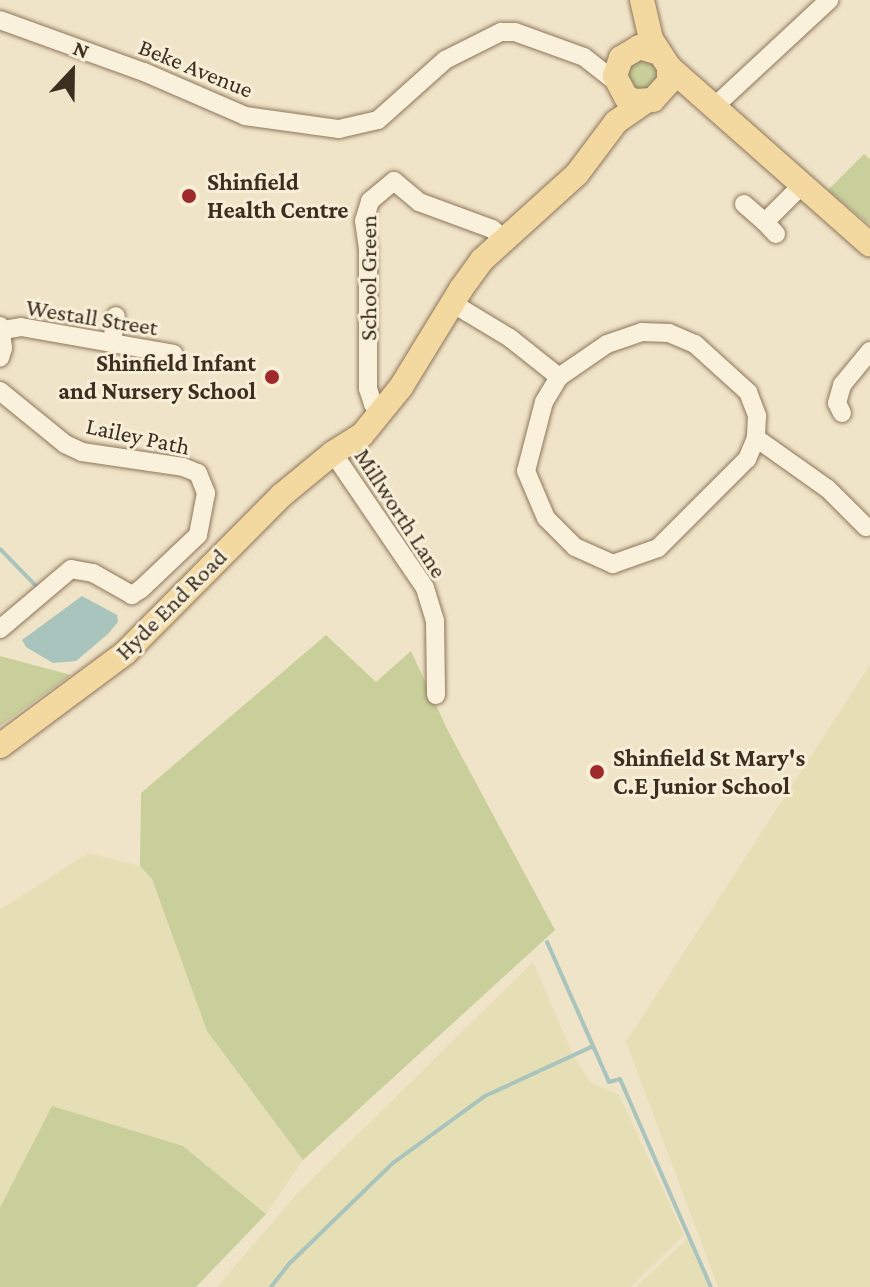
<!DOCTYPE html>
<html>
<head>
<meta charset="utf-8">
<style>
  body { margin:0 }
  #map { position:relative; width:870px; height:1287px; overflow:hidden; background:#f0e4c8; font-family:"Crimson Pro",serif }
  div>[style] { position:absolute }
  .farmland>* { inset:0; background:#e6deb5 }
  .green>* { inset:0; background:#c9cf9b }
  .water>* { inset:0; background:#a9c4bc }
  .stream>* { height:4px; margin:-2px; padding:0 2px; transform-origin:2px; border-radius:2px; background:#a9c4bc }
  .roads { filter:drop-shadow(0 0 2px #8d765c) drop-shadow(0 0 2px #8d765c) }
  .minor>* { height:18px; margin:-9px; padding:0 9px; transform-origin:9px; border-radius:9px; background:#faf1dc }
  .major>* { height:24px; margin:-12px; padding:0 12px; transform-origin:12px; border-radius:12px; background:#f3d9a0 }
  .dots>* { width:22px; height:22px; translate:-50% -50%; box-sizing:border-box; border:4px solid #f7eed8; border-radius:50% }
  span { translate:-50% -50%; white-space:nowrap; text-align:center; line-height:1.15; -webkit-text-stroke:6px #f7eed8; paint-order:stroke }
  .street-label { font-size:24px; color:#3d2e20 }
  .poi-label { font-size:24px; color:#3d2e20; font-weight:700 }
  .left { translate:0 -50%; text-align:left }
  .right { translate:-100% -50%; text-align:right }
  .north { position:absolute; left:32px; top:32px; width:80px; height:80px; -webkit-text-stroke:6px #f7eed8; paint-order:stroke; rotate:22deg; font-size:22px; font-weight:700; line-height:32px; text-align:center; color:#3d2e20 }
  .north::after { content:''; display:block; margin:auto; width:28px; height:36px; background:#3d2e20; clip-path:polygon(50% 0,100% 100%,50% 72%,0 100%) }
</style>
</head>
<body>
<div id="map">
  <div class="farmland">
    <i style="clip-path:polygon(870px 665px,870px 1287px,718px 1287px,626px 1042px)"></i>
    <i style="clip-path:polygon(88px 853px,140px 866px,152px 879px,207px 1031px,303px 1160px,266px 1214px,183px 1146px,0 1208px,0 910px)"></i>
    <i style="clip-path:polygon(533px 962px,574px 1057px,590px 1082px,619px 1095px,684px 1235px,630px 1287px,217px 1287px,296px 1195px)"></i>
    <i style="clip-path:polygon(687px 1239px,708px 1287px,636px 1287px)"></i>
  </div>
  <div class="green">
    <i style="clip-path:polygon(651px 56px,663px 79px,637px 95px,622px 67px)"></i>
    <i style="clip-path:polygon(864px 154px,870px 159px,870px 225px,828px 190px)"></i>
    <i style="clip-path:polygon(326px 635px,376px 682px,411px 651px,448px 731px,555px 930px,303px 1160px,207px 1031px,152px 879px,140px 866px,141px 793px)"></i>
    <i style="clip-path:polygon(0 656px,71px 675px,0 726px)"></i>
    <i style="clip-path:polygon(52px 1106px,183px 1146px,266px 1214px,196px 1287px,0 1287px,0 1208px)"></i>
  </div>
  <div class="water">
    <i style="clip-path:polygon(82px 596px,117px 615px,118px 622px,108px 634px,76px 661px,53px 663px,26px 647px,22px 640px)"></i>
  </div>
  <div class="stream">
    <i style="left:0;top:549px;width:54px;rotate:45.7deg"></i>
    <i style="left:547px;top:942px;width:153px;rotate:66.1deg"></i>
    <i style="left:609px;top:1082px;width:11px;rotate:-15deg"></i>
    <i style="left:620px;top:1079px;width:227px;rotate:66.4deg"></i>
    <i style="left:271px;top:1287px;width:31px;rotate:-52deg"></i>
    <i style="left:290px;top:1263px;width:144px;rotate:-44.2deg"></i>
    <i style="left:393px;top:1163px;width:114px;rotate:-36.1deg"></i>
    <i style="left:485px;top:1096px;width:119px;rotate:-24.8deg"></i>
  </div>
  <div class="roads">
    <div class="minor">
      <i style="left:0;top:20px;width:153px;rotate:19.9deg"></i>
      <i style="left:144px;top:72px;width:110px;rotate:23.5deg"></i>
      <i style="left:245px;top:116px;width:95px;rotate:7.9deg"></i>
      <i style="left:339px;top:129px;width:40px;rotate:-13deg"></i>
      <i style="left:378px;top:120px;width:90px;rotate:-41.8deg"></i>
      <i style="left:445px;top:60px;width:63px;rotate:-26.6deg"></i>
      <i style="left:501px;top:32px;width:14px"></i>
      <i style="left:515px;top:32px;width:73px;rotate:19.9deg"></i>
      <i style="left:584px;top:57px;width:41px;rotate:38deg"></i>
      <i style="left:715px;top:106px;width:156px;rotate:-42.9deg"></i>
      <i style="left:744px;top:204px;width:28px;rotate:41deg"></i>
      <i style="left:776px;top:234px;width:16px;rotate:-133deg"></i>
      <i style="left:765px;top:222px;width:51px;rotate:-45deg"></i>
      <i style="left:452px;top:303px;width:68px;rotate:31.1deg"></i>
      <i style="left:510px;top:338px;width:63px;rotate:38.5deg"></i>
      <i style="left:559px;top:377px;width:58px;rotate:-34.5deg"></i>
      <i style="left:607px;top:344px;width:37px;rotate:-19deg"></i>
      <i style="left:642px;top:332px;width:27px;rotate:2deg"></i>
      <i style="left:669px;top:333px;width:28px;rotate:23deg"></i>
      <i style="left:695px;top:344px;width:72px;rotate:42.2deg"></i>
      <i style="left:748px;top:392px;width:26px;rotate:69deg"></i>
      <i style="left:757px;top:416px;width:22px;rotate:93deg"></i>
      <i style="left:756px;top:438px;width:23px;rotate:113deg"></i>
      <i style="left:747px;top:459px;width:126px;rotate:135deg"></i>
      <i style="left:658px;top:548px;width:48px;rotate:160.4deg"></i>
      <i style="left:613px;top:564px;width:42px;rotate:-155.9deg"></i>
      <i style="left:575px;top:547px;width:41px;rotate:-135deg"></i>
      <i style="left:546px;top:518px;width:51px;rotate:-113.1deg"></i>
      <i style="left:526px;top:471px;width:71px;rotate:-75.4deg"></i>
      <i style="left:544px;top:402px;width:29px;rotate:-59deg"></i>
      <i style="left:0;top:326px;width:22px;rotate:82deg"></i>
      <i style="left:3px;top:348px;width:10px;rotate:107deg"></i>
      <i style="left:3px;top:330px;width:18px;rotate:-9deg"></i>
      <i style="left:21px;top:327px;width:155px;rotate:10deg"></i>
      <i style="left:112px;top:343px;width:27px;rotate:-82deg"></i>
      <i style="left:0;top:391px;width:84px;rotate:39.2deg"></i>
      <i style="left:65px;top:444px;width:19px;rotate:25deg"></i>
      <i style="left:82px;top:452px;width:102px;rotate:8.4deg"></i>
      <i style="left:183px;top:467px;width:16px;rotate:22deg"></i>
      <i style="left:198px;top:473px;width:22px;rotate:68deg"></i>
      <i style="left:206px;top:493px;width:43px;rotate:100.8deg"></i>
      <i style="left:198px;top:535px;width:79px;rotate:136.5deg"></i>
      <i style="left:141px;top:589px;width:11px;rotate:146deg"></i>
      <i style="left:132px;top:595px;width:45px;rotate:-150.6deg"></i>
      <i style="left:93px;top:573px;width:22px;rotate:-170deg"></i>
      <i style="left:71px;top:569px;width:93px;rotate:139.8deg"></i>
      <i style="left:381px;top:413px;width:12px;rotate:-132deg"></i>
      <i style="left:373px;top:404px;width:16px;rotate:-108deg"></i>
      <i style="left:368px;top:389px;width:140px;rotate:-90deg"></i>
      <i style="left:368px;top:249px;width:28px;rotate:-98deg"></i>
      <i style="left:364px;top:221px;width:21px;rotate:-73deg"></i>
      <i style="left:370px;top:201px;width:31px;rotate:-40deg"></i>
      <i style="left:394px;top:181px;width:33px;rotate:40deg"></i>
      <i style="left:419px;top:202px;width:78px;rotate:20.3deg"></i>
      <i style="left:492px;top:229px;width:16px;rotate:40deg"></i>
      <i style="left:842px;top:413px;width:11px;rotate:-117deg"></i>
      <i style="left:837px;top:403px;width:19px;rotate:-74deg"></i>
      <i style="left:842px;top:385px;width:44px;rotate:-50.5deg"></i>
      <i style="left:756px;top:438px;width:88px;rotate:35.3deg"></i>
      <i style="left:828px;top:489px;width:54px;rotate:45deg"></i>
      <i style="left:333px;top:453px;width:163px;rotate:55.7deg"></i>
      <i style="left:425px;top:588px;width:34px;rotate:73deg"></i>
      <i style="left:435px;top:620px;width:75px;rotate:89.2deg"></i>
    </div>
    <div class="major">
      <i style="left:642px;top:0;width:40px;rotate:77deg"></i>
      <i style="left:651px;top:39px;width:33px;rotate:57deg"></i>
      <i style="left:669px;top:67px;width:15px;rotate:90deg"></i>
      <i style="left:669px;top:82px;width:24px;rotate:132deg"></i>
      <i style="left:653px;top:100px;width:18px;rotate:177deg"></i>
      <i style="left:635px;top:101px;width:10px;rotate:-156deg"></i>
      <i style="left:626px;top:97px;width:24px;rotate:-118deg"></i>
      <i style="left:615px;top:76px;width:19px;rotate:-72deg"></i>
      <i style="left:621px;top:58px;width:21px;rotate:-31deg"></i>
      <i style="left:639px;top:47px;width:21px;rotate:17deg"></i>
      <i style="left:669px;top:67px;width:268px;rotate:41.5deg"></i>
      <i style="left:0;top:746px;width:156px;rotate:-36.6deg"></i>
      <i style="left:125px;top:653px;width:223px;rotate:-45.2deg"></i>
      <i style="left:282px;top:495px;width:66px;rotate:-39.5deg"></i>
      <i style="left:333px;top:453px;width:34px;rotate:-32deg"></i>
      <i style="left:362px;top:435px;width:62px;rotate:-50.9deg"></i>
      <i style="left:401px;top:387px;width:115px;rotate:-58.5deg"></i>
      <i style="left:461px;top:289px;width:36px;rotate:-54deg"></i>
      <i style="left:482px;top:260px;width:128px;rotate:-42.2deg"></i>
      <i style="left:577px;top:174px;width:65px;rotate:-53.1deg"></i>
      <i style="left:616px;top:122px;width:35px;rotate:-35deg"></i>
    </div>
  </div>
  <div class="dots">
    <i style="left:189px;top:196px;background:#9e2a2b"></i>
    <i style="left:272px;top:377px;background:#9e2a2b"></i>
    <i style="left:597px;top:772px;background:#9e2a2b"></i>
  </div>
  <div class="street-label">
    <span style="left:196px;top:68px;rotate:22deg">Beke Avenue</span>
    <span style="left:368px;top:278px;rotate:-90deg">School Green</span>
    <span style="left:92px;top:317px;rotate:9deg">Westall Street</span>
    <span style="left:138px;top:436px;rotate:12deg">Lailey Path</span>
    <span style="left:401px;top:513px;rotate:57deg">Millworth Lane</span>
    <span style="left:171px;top:604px;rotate:-45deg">Hyde End Road</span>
  </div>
  <div class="poi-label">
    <span class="left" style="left:207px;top:196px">Shinfield<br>Health Centre</span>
    <span class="right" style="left:256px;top:377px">Shinfield Infant<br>and Nursery School</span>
    <span class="left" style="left:613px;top:772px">Shinfield St Mary's<br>C.E Junior School</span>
  </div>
  <div class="north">N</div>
</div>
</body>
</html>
